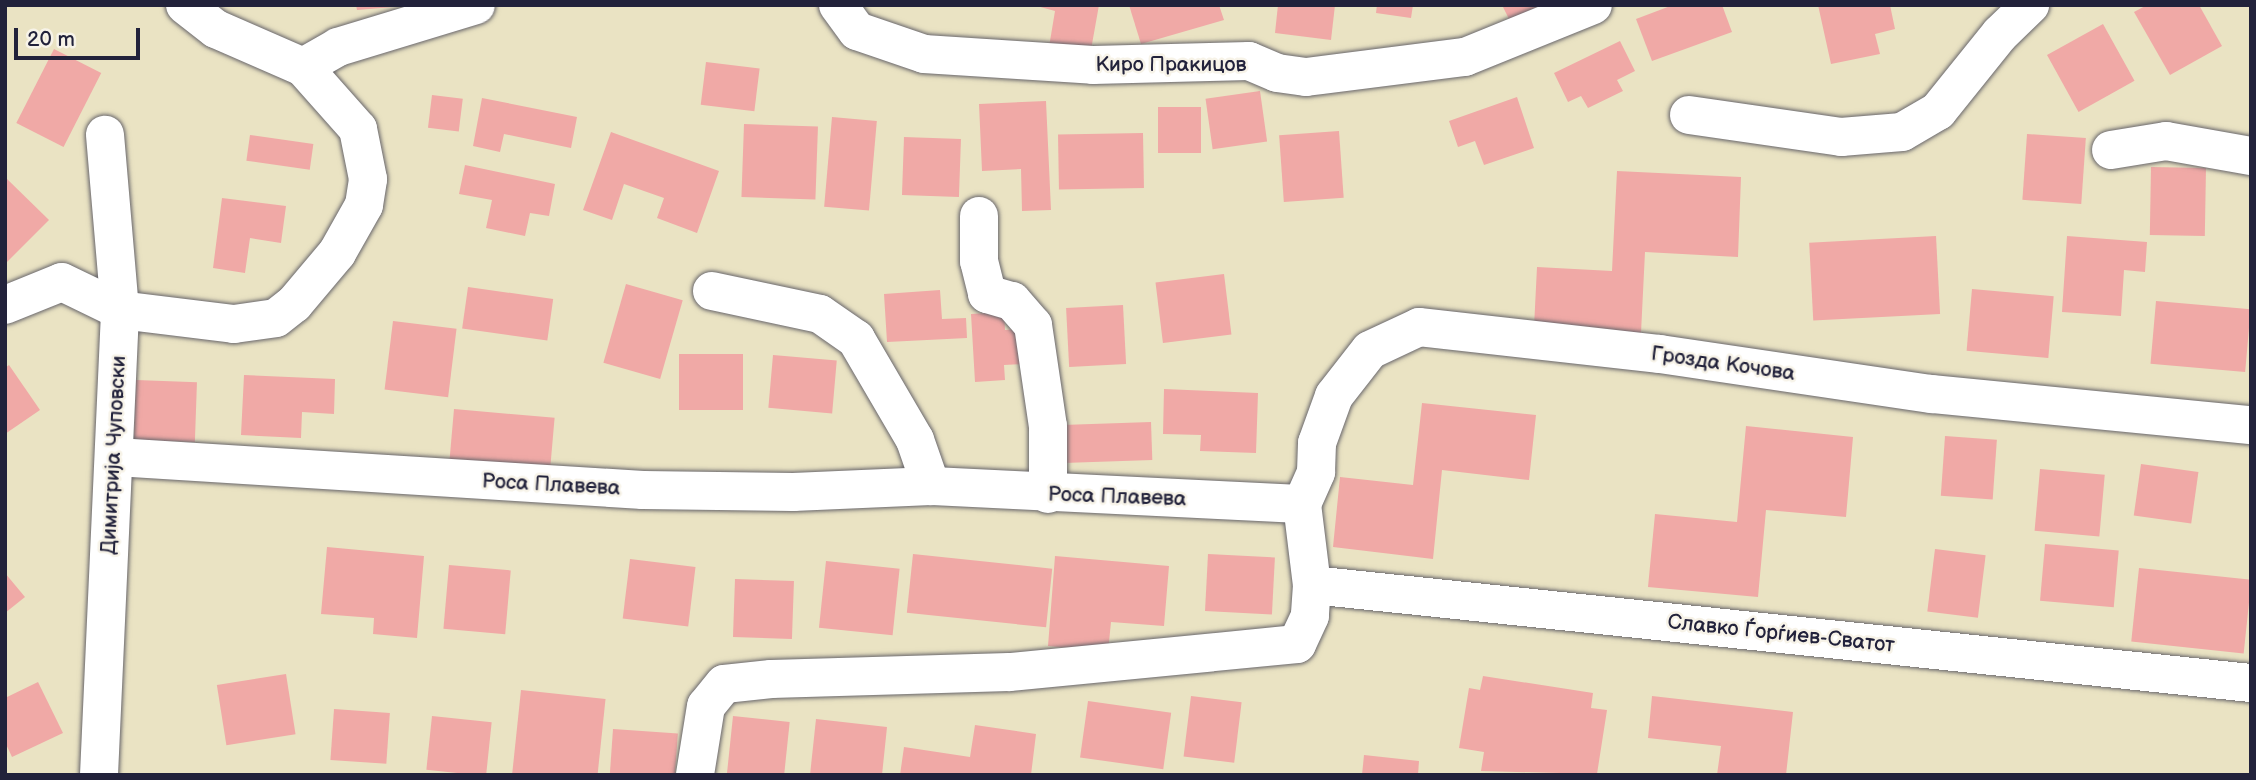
<!DOCTYPE html>
<html>
<head>
<meta charset="utf-8">
<style>
  body { margin:0 }
  #map { position:relative; width:2256px; height:780px; overflow:hidden; background:#eae3c3; font-family:"Balsamiq Sans",sans-serif }
  div>[style] { position:absolute }
  .building>* { inset:0; background:#f0a9a6; transform-origin:0 0 }
  .roads { filter:drop-shadow(0 0 2px #68666b) drop-shadow(0 0 2px #68666b) }
  .street>* { height:38px; margin:-19px; padding:0 19px; transform-origin:19px; border-radius:19px; background:#fff }
  span { translate:-50% -50%; white-space:nowrap; text-align:center; line-height:1.15; -webkit-text-stroke:5px #f7f3e8; paint-order:stroke }
  .street-label { font-size:21px; color:#22223b }
  .frame { position:absolute; inset:0; border:7px solid #22223b; pointer-events:none }
  .scale { position:absolute; left:14px; top:28px; width:126px; height:32px; box-sizing:border-box; border:4px solid #22223b; border-top:0; padding-left:9px; font-size:21px; line-height:24px; white-space:nowrap; color:#22223b; -webkit-text-stroke:5px #f7f3e8; paint-order:stroke }
</style>
</head>
<body>
<div id="map">
  <div class="building">
    <i style="clip-path:polygon(356px 5px,393px 5px,393px 7px,357px 10px)"></i>
    <i style="clip-path:polygon(1099px 5px,1089px 61px,1048px 53px,1055px 11px,1033px 5px)"></i>
    <i style="clip-path:polygon(1129px 5px,1219px 5px,1224px 20px,1141px 44px)"></i>
    <i style="clip-path:polygon(1278px 5px,1335px 5px,1331px 40px,1275px 33px)"></i>
    <i style="clip-path:polygon(1377px 5px,1413px 5px,1411px 18px,1376px 13px)"></i>
    <i style="clip-path:polygon(1502px 5px,1540px 5px,1510px 21px)"></i>
    <i style="clip-path:polygon(1673px 5px,1722px 5px,1732px 32px,1652px 61px,1636px 19px)"></i>
    <i style="clip-path:polygon(1818px 5px,1890px 5px,1895px 29px,1875px 34px,1880px 54px,1831px 64px)"></i>
    <i style="clip-path:polygon(2147px 5px,2199px 5px,2222px 46px,2170px 75px,2134px 12px)"></i>
    <i style="left:2103px;top:24px;width:65px;height:64px;rotate:61deg"></i>
    <i style="clip-path:polygon(1620px 41px,1635px 71px,1617px 80px,1623px 91px,1588px 108px,1581px 96px,1568px 102px,1554px 73px)"></i>
    <i style="left:54px;top:49px;width:53px;height:83px;rotate:27deg"></i>
    <i style="left:706px;top:62px;width:54px;height:43px;rotate:7deg"></i>
    <i style="left:1260px;top:91px;width:51px;height:55px;rotate:82deg"></i>
    <i style="left:432px;top:95px;width:31px;height:33px;rotate:7deg"></i>
    <i style="clip-path:polygon(1517px 97px,1534px 148px,1484px 165px,1475px 141px,1458px 147px,1449px 121px)"></i>
    <i style="clip-path:polygon(482px 98px,577px 117px,571px 148px,504px 134px,500px 152px,473px 146px)"></i>
    <i style="clip-path:polygon(1046px 101px,1051px 210px,1022px 211px,1021px 169px,982px 171px,979px 104px)"></i>
    <i style="left:1158px;top:107px;width:43px;height:46px"></i>
    <i style="left:832px;top:117px;width:45px;height:90px;rotate:5deg"></i>
    <i style="left:744px;top:124px;width:74px;height:73px;rotate:2deg"></i>
    <i style="left:1339px;top:131px;width:67px;height:60px;rotate:86deg"></i>
    <i style="clip-path:polygon(611px 132px,719px 171px,697px 233px,657px 218px,664px 198px,624px 184px,612px 220px,583px 210px)"></i>
    <i style="left:1143px;top:133px;width:55px;height:85px;rotate:89deg"></i>
    <i style="left:2027px;top:134px;width:59px;height:66px;rotate:4deg"></i>
    <i style="left:250px;top:135px;width:64px;height:26px;rotate:8deg"></i>
    <i style="left:904px;top:137px;width:57px;height:58px;rotate:2deg"></i>
    <i style="clip-path:polygon(465px 165px,555px 184px,549px 216px,530px 213px,525px 236px,486px 228px,492px 200px,459px 194px)"></i>
    <i style="left:2151px;top:167px;width:55px;height:68px;rotate:1deg"></i>
    <i style="clip-path:polygon(1617px 171px,1741px 177px,1738px 257px,1645px 252px,1641px 333px,1534px 327px,1537px 267px,1612px 271px)"></i>
    <i style="clip-path:polygon(5px 177px,49px 220px,5px 264px)"></i>
    <i style="clip-path:polygon(222px 198px,286px 206px,281px 243px,250px 238px,245px 273px,213px 268px)"></i>
    <i style="left:1936px;top:236px;width:78px;height:127px;rotate:87deg"></i>
    <i style="clip-path:polygon(2067px 236px,2147px 242px,2145px 272px,2124px 270px,2121px 316px,2062px 312px)"></i>
    <i style="left:1224px;top:274px;width:61px;height:69px;rotate:83deg"></i>
    <i style="left:626px;top:284px;width:59px;height:82px;rotate:16deg"></i>
    <i style="left:468px;top:287px;width:86px;height:42px;rotate:8deg"></i>
    <i style="left:1972px;top:289px;width:82px;height:62px;rotate:5deg"></i>
    <i style="clip-path:polygon(940px 290px,942px 319px,966px 318px,967px 338px,887px 342px,884px 294px)"></i>
    <i style="left:2156px;top:301px;width:95px;height:63px;rotate:5deg"></i>
    <i style="left:1123px;top:305px;width:59px;height:57px;rotate:87deg"></i>
    <i style="clip-path:polygon(1004px 312px,1005px 330px,1024px 329px,1026px 364px,1004px 365px,1005px 380px,975px 382px,971px 314px)"></i>
    <i style="left:393px;top:321px;width:64px;height:69px;rotate:7deg"></i>
    <i style="left:679px;top:354px;width:64px;height:56px"></i>
    <i style="left:773px;top:355px;width:64px;height:53px;rotate:5deg"></i>
    <i style="clip-path:polygon(9px 365px,40px 410px,5px 434px,5px 368px)"></i>
    <i style="clip-path:polygon(244px 375px,335px 379px,334px 414px,302px 412px,301px 438px,241px 435px)"></i>
    <i style="left:136px;top:380px;width:61px;height:60px;rotate:2deg"></i>
    <i style="clip-path:polygon(1164px 389px,1258px 393px,1256px 453px,1200px 451px,1201px 435px,1163px 434px)"></i>
    <i style="clip-path:polygon(1422px 403px,1536px 415px,1529px 480px,1442px 470px,1433px 559px,1333px 547px,1340px 477px,1413px 485px)"></i>
    <i style="left:454px;top:409px;width:101px;height:59px;rotate:5deg"></i>
    <i style="left:1151px;top:422px;width:38px;height:89px;rotate:88deg"></i>
    <i style="clip-path:polygon(1746px 426px,1853px 437px,1846px 517px,1766px 510px,1758px 597px,1648px 587px,1655px 514px,1737px 522px)"></i>
    <i style="left:1945px;top:436px;width:52px;height:60px;rotate:4deg"></i>
    <i style="left:2141px;top:464px;width:58px;height:52px;rotate:8deg"></i>
    <i style="left:2040px;top:469px;width:65px;height:62px;rotate:5deg"></i>
    <i style="left:2045px;top:544px;width:74px;height:57px;rotate:5deg"></i>
    <i style="clip-path:polygon(327px 547px,424px 556px,417px 638px,373px 634px,374px 618px,321px 614px)"></i>
    <i style="left:1935px;top:549px;width:51px;height:63px;rotate:7deg"></i>
    <i style="left:913px;top:554px;width:140px;height:59px;rotate:6deg"></i>
    <i style="left:1208px;top:554px;width:67px;height:57px;rotate:3deg"></i>
    <i style="clip-path:polygon(1055px 556px,1169px 566px,1164px 626px,1111px 622px,1108px 652px,1048px 646px)"></i>
    <i style="left:630px;top:559px;width:66px;height:60px;rotate:7deg"></i>
    <i style="left:826px;top:561px;width:74px;height:67px;rotate:6deg"></i>
    <i style="left:449px;top:565px;width:62px;height:64px;rotate:5deg"></i>
    <i style="left:2139px;top:568px;width:113px;height:74px;rotate:6deg"></i>
    <i style="clip-path:polygon(5px 573px,25px 597px,5px 613px)"></i>
    <i style="left:735px;top:579px;width:59px;height:58px;rotate:2deg"></i>
    <i style="left:286px;top:674px;width:61px;height:70px;rotate:81deg"></i>
    <i style="clip-path:polygon(1483px 676px,1593px 693px,1591px 708px,1607px 710px,1597px 774px,1481px 771px,1484px 752px,1459px 748px,1469px 688px,1480px 690px)"></i>
    <i style="clip-path:polygon(38px 682px,63px 733px,12px 757px,5px 742px,5px 698px)"></i>
    <i style="left:521px;top:690px;width:85px;height:85px;rotate:6deg"></i>
    <i style="left:1191px;top:696px;width:51px;height:61px;rotate:7deg"></i>
    <i style="clip-path:polygon(1652px 696px,1793px 712px,1786px 775px,1717px 775px,1721px 746px,1648px 738px)"></i>
    <i style="left:1088px;top:701px;width:84px;height:57px;rotate:8deg"></i>
    <i style="left:334px;top:709px;width:56px;height:51px;rotate:4deg"></i>
    <i style="left:432px;top:716px;width:60px;height:54px;rotate:6deg"></i>
    <i style="left:733px;top:716px;width:57px;height:58px;rotate:6deg"></i>
    <i style="clip-path:polygon(816px 719px,887px 727px,882px 775px,810px 775px)"></i>
    <i style="clip-path:polygon(975px 725px,1036px 734px,1031px 775px,900px 775px,904px 747px,970px 757px)"></i>
    <i style="left:613px;top:729px;width:65px;height:46px;rotate:4deg"></i>
    <i style="clip-path:polygon(1364px 755px,1419px 761px,1418px 775px,1362px 775px)"></i>
  </div>
  <div class="roads">
    <div class="street">
      <i style="left:185px;top:5px;width:39px;rotate:38deg"></i>
      <i style="left:216px;top:29px;width:95px;rotate:23.6deg"></i>
      <i style="left:838px;top:5px;width:32px;rotate:54deg"></i>
      <i style="left:857px;top:31px;width:71px;rotate:18.9deg"></i>
      <i style="left:924px;top:54px;width:169px;rotate:3.7deg"></i>
      <i style="left:1093px;top:65px;width:156px;rotate:-1.5deg"></i>
      <i style="left:1249px;top:61px;width:30px;rotate:23deg"></i>
      <i style="left:1277px;top:73px;width:29px;rotate:8deg"></i>
      <i style="left:1306px;top:77px;width:160px;rotate:-7.2deg"></i>
      <i style="left:1465px;top:57px;width:138px;rotate:-22.1deg"></i>
      <i style="left:1689px;top:115px;width:154px;rotate:8.2deg"></i>
      <i style="left:1841px;top:137px;width:61px;rotate:-4.7deg"></i>
      <i style="left:1902px;top:132px;width:42px;rotate:-30.3deg"></i>
      <i style="left:1938px;top:111px;width:99px;rotate:-51.2deg"></i>
      <i style="left:2000px;top:34px;width:42px;rotate:-44deg"></i>
      <i style="left:2111px;top:150px;width:56px;rotate:-9.3deg"></i>
      <i style="left:2166px;top:141px;width:86px;rotate:10deg"></i>
      <i style="left:979px;top:216px;width:45px;rotate:90deg"></i>
      <i style="left:979px;top:261px;width:34px;rotate:76deg"></i>
      <i style="left:987px;top:294px;width:26px;rotate:16deg"></i>
      <i style="left:1012px;top:301px;width:32px;rotate:49deg"></i>
      <i style="left:1033px;top:325px;width:102px;rotate:81.6deg"></i>
      <i style="left:1048px;top:426px;width:68px;rotate:90deg"></i>
      <i style="left:712px;top:291px;width:110px;rotate:12deg"></i>
      <i style="left:820px;top:314px;width:44px;rotate:34.8deg"></i>
      <i style="left:856px;top:339px;width:117px;rotate:59.7deg"></i>
      <i style="left:915px;top:440px;width:49px;rotate:70.8deg"></i>
      <i style="left:5px;top:305px;width:61px;rotate:-22deg"></i>
      <i style="left:62px;top:282px;width:64px;rotate:25.8deg"></i>
      <i style="left:120px;top:310px;width:115px;rotate:7deg"></i>
      <i style="left:234px;top:324px;width:42px;rotate:-8.1deg"></i>
      <i style="left:276px;top:318px;width:23px;rotate:-38deg"></i>
      <i style="left:294px;top:304px;width:67px;rotate:-49.9deg"></i>
      <i style="left:337px;top:253px;width:55px;rotate:-60.6deg"></i>
      <i style="left:364px;top:205px;width:26px;rotate:-81deg"></i>
      <i style="left:368px;top:179px;width:51px;rotate:-101.3deg"></i>
      <i style="left:358px;top:129px;width:83px;rotate:-131.6deg"></i>
      <i style="left:303px;top:67px;width:40px;rotate:-29.7deg"></i>
      <i style="left:338px;top:47px;width:144px;rotate:-16.9deg"></i>
      <i style="left:116px;top:457px;width:528px;rotate:3.58deg"></i>
      <i style="left:643px;top:490px;width:150px;rotate:0.8deg"></i>
      <i style="left:793px;top:492px;width:138px;rotate:-2.5deg"></i>
      <i style="left:931px;top:486px;width:371px;rotate:2.8deg"></i>
      <i style="left:1302px;top:504px;width:82px;rotate:83deg"></i>
      <i style="left:1312px;top:585px;width:31px;rotate:94deg"></i>
      <i style="left:1310px;top:616px;width:31px;rotate:115deg"></i>
      <i style="left:1297px;top:644px;width:289px;rotate:174.4deg"></i>
      <i style="left:1009px;top:672px;width:238px;rotate:178.3deg"></i>
      <i style="left:771px;top:679px;width:47px;rotate:173.9deg"></i>
      <i style="left:724px;top:684px;width:28px;rotate:129deg"></i>
      <i style="left:706px;top:706px;width:70px;rotate:99.1deg"></i>
      <i style="left:1302px;top:504px;width:35px;rotate:-66deg"></i>
      <i style="left:1316px;top:472px;width:29px;rotate:-88deg"></i>
      <i style="left:1317px;top:443px;width:50px;rotate:-70.1deg"></i>
      <i style="left:1334px;top:396px;width:58px;rotate:-52deg"></i>
      <i style="left:1370px;top:350px;width:54px;rotate:-25.1deg"></i>
      <i style="left:1419px;top:327px;width:243px;rotate:6.4deg"></i>
      <i style="left:1660px;top:354px;width:275px;rotate:8.4deg"></i>
      <i style="left:1932px;top:394px;width:321px;rotate:5.6deg"></i>
      <i style="left:1312px;top:585px;width:944px;rotate:5.96deg"></i>
      <i style="left:99px;top:775px;width:465px;rotate:-87.4deg"></i>
      <i style="left:120px;top:310px;width:176px;rotate:-94.9deg"></i>
    </div>
  </div>
  <div class="street-label">
    <span style="left:1171px;top:65px">Киро Пракицов</span>
    <span style="left:1723px;top:364px;rotate:8deg">Грозда Кочова</span>
    <span style="left:114px;top:455px;rotate:-87deg">Димитрија Чуповски</span>
    <span style="left:551px;top:485px;rotate:3deg">Роса Плавева</span>
    <span style="left:1117px;top:497px;rotate:2deg">Роса Плавева</span>
    <span style="left:1781px;top:634px;rotate:6deg">Славко Ѓорѓиев-Сватот</span>
  </div>
  <div class="frame"></div>
  <div class="scale">20 m</div>
</div>
</body>
</html>
